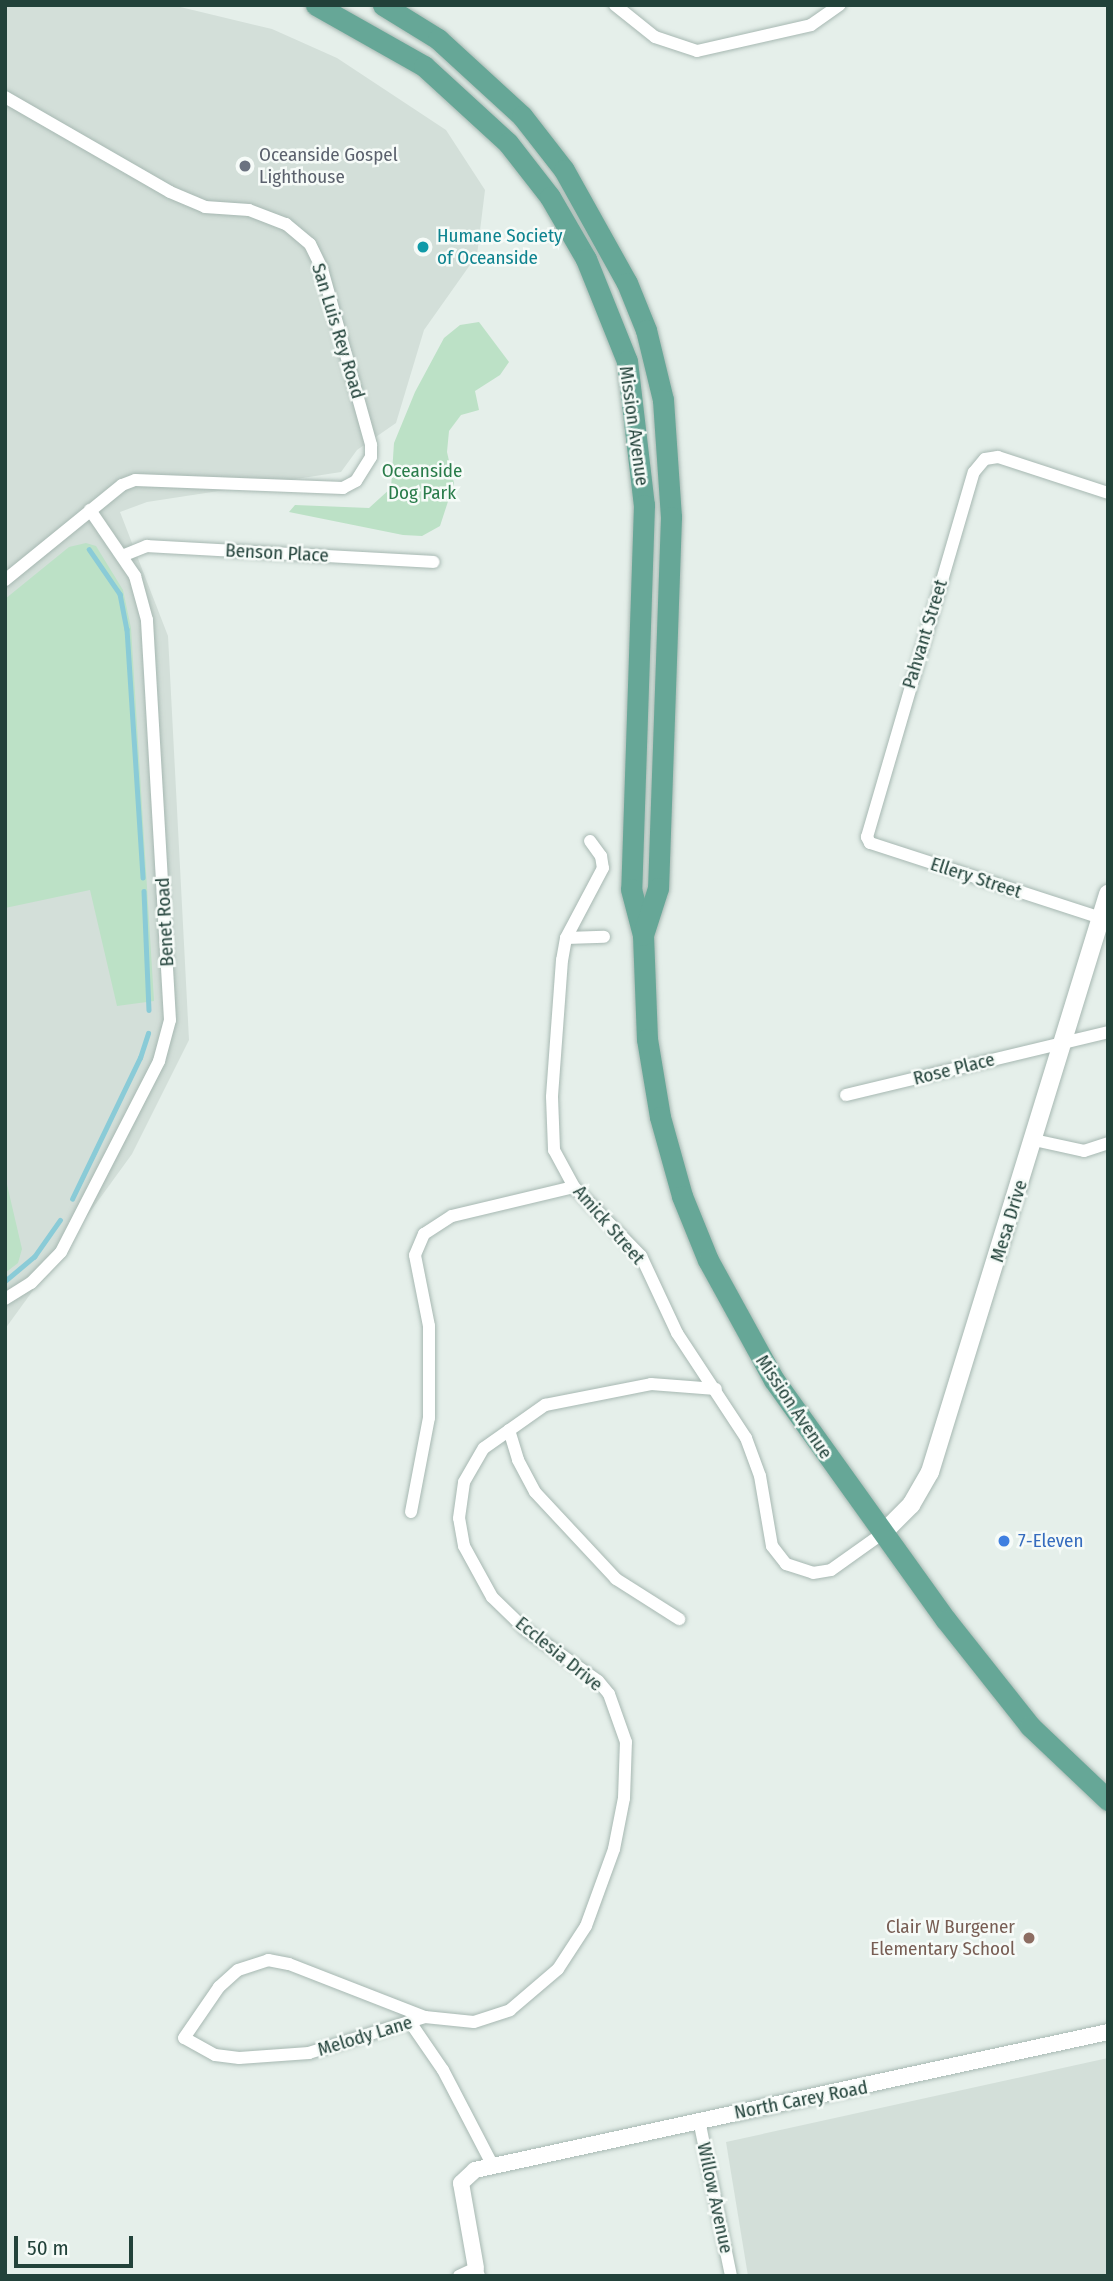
<!DOCTYPE html>
<html>
<head>
<meta charset="utf-8">
<style>
  body { margin:0 }
  #map { position:relative; width:1113px; height:2281px; overflow:hidden; background:#e5efea; font-family:"Fira Sans Condensed",sans-serif }
  div>[style] { position:absolute }
  .built>* { inset:0; background:#d3dfd9 }
  .green>* { inset:0; background:#bce1c6 }
  .stream>* { height:4.5px; margin:-2.25px; padding:0 2.25px; transform-origin:2.25px; border-radius:2.25px; background:#8acbd7 }
  .roads { filter:drop-shadow(0 0 2px #a7b8b2) drop-shadow(0 0 2px #a7b8b2) }
  .minor>* { height:12px; margin:-6px; padding:0 6px; transform-origin:6px; border-radius:6px; background:#fff }
  .tertiary>* { height:16px; margin:-8px; padding:0 8px; transform-origin:8px; border-radius:8px; background:#fff }
  .secondary>* { height:18px; margin:-9px; padding:0 9px; transform-origin:9px; border-radius:9px; background:#fff }
  .primary>* { height:21px; margin:-10.5px; padding:0 10.5px; transform-origin:10.5px; border-radius:10.5px; background:#66a797 }
  .dots>* { width:19px; height:19px; translate:-50% -50%; box-sizing:border-box; border:4px solid #f6fbf8; border-radius:50% }
  span { translate:-50% -50%; white-space:nowrap; text-align:center; line-height:1.15; -webkit-text-stroke:5px #f6fbf8; paint-order:stroke }
  .worship-label { font-size:19px; color:#5b616d }
  .left { translate:0 -50%; text-align:left }
  .culture-label { font-size:19px; color:#0d838f }
  .street-label { font-size:19px; color:#22423a }
  .park-label { font-size:19px; color:#297c4a }
  .shop-label { font-size:19px; color:#366cbe }
  .education-label { font-size:19px; color:#785e54 }
  .right { translate:-100% -50%; text-align:right }
  .frame { position:absolute; inset:0; border:7px solid #22423a; pointer-events:none }
  .scale { position:absolute; left:14px; top:2236px; width:119px; height:32px; box-sizing:border-box; border:4px solid #22423a; border-top:0; padding-left:9px; font-size:21px; line-height:24px; white-space:nowrap; color:#22423a; -webkit-text-stroke:5px #f6fbf8; paint-order:stroke }
</style>
</head>
<body>
<div id="map">
  <div class="built">
    <i style="clip-path:polygon(5px 5px,172px 5px,272px 29px,337px 58px,446px 130px,485px 190px,477px 255px,424px 330px,396px 423px,357px 450px,341px 472px,147px 502px,120px 512px,168px 636px,189px 1040px,132px 1154px,5px 1329px)"></i>
    <i style="clip-path:polygon(1108px 2058px,1108px 2276px,748px 2276px,726px 2142px)"></i>
  </div>
  <div class="green">
    <i style="clip-path:polygon(479px 322px,509px 362px,500px 375px,475px 391px,479px 410px,461px 415px,449px 431px,447px 452px,454px 483px,440px 526px,422px 536px,403px 535px,289px 512px,295px 505px,369px 508px,391px 488px,394px 443px,415px 392px,444px 338px,460px 325px)"></i>
    <i style="clip-path:polygon(86px 543px,96px 546px,123px 590px,131px 628px,154px 1001px,117px 1006px,90px 890px,5px 908px,5px 599px,69px 547px)"></i>
    <i style="clip-path:polygon(5px 1176px,22px 1249px,18px 1263px,5px 1273px)"></i>
  </div>
  <div class="stream">
    <i style="left:89px;top:549px;width:55px;rotate:55.4deg"></i>
    <i style="left:120px;top:594px;width:36px;rotate:79deg"></i>
    <i style="left:127px;top:629px;width:249px;rotate:86.3deg"></i>
    <i style="left:144px;top:891px;width:119px;rotate:87.6deg"></i>
    <i style="left:72px;top:1199px;width:157px;rotate:-64.3deg"></i>
    <i style="left:140px;top:1058px;width:26px;rotate:-72deg"></i>
    <i style="left:5px;top:1281px;width:38px;rotate:-40deg"></i>
    <i style="left:34px;top:1257px;width:45px;rotate:-54.9deg"></i>
  </div>
  <div class="roads">
    <div class="minor">
      <i style="left:615px;top:5px;width:51px;rotate:38.7deg"></i>
      <i style="left:655px;top:37px;width:44px;rotate:18.4deg"></i>
      <i style="left:697px;top:51px;width:117px;rotate:-12.8deg"></i>
      <i style="left:811px;top:25px;width:35px;rotate:-35deg"></i>
      <i style="left:5px;top:97px;width:190px;rotate:29.9deg"></i>
      <i style="left:170px;top:192px;width:38px;rotate:23deg"></i>
      <i style="left:205px;top:207px;width:44px;rotate:3.9deg"></i>
      <i style="left:249px;top:210px;width:40px;rotate:21deg"></i>
      <i style="left:286px;top:224px;width:31px;rotate:40deg"></i>
      <i style="left:310px;top:244px;width:28px;rotate:64deg"></i>
      <i style="left:322px;top:269px;width:183px;rotate:74.4deg"></i>
      <i style="left:371px;top:445px;width:12px;rotate:90deg"></i>
      <i style="left:371px;top:457px;width:28px;rotate:122deg"></i>
      <i style="left:356px;top:481px;width:15px;rotate:152deg"></i>
      <i style="left:343px;top:488px;width:208px;rotate:-177.8deg"></i>
      <i style="left:135px;top:480px;width:14px;rotate:159deg"></i>
      <i style="left:122px;top:485px;width:151px;rotate:140.9deg"></i>
      <i style="left:122px;top:556px;width:27px;rotate:-22deg"></i>
      <i style="left:147px;top:546px;width:287px;rotate:3.2deg"></i>
      <i style="left:590px;top:841px;width:19px;rotate:54deg"></i>
      <i style="left:601px;top:856px;width:12px;rotate:81deg"></i>
      <i style="left:603px;top:868px;width:79px;rotate:117.9deg"></i>
      <i style="left:566px;top:938px;width:22px;rotate:100deg"></i>
      <i style="left:562px;top:960px;width:137px;rotate:94.2deg"></i>
      <i style="left:552px;top:1097px;width:53px;rotate:87.8deg"></i>
      <i style="left:554px;top:1150px;width:42px;rotate:61.6deg"></i>
      <i style="left:574px;top:1187px;width:96px;rotate:45.8deg"></i>
      <i style="left:641px;top:1256px;width:85px;rotate:64.9deg"></i>
      <i style="left:677px;top:1333px;width:126px;rotate:56.7deg"></i>
      <i style="left:746px;top:1438px;width:40px;rotate:69.8deg"></i>
      <i style="left:760px;top:1476px;width:71px;rotate:80.3deg"></i>
      <i style="left:772px;top:1546px;width:23px;rotate:52deg"></i>
      <i style="left:786px;top:1564px;width:28px;rotate:18deg"></i>
      <i style="left:813px;top:1573px;width:18px;rotate:-9deg"></i>
      <i style="left:831px;top:1570px;width:64px;rotate:-35.4deg"></i>
      <i style="left:1101px;top:918px;width:243px;rotate:-162deg"></i>
      <i style="left:870px;top:843px;width:7px;rotate:-117deg"></i>
      <i style="left:867px;top:837px;width:380px;rotate:-73.7deg"></i>
      <i style="left:974px;top:472px;width:17px;rotate:-50deg"></i>
      <i style="left:985px;top:459px;width:13px;rotate:-9deg"></i>
      <i style="left:998px;top:457px;width:116px;rotate:18.1deg"></i>
      <i style="left:566px;top:938px;width:38px;rotate:-2deg"></i>
      <i style="left:846px;top:1095px;width:269px;rotate:-13.5deg"></i>
      <i style="left:1034px;top:1140px;width:51px;rotate:12.4deg"></i>
      <i style="left:1084px;top:1151px;width:25px;rotate:-18deg"></i>
      <i style="left:5px;top:1299px;width:31px;rotate:-32deg"></i>
      <i style="left:31px;top:1283px;width:43px;rotate:-45.9deg"></i>
      <i style="left:61px;top:1252px;width:215px;rotate:-62.8deg"></i>
      <i style="left:159px;top:1061px;width:42px;rotate:-75deg"></i>
      <i style="left:170px;top:1020px;width:401px;rotate:-93.3deg"></i>
      <i style="left:147px;top:620px;width:46px;rotate:-105.3deg"></i>
      <i style="left:135px;top:576px;width:80px;rotate:-124.3deg"></i>
      <i style="left:509px;top:1430px;width:31px;rotate:73deg"></i>
      <i style="left:518px;top:1460px;width:36px;rotate:62deg"></i>
      <i style="left:535px;top:1492px;width:119px;rotate:47deg"></i>
      <i style="left:616px;top:1579px;width:75px;rotate:32.4deg"></i>
      <i style="left:411px;top:1512px;width:96px;rotate:-79.2deg"></i>
      <i style="left:429px;top:1418px;width:92px;rotate:-90deg"></i>
      <i style="left:429px;top:1326px;width:72px;rotate:-101.2deg"></i>
      <i style="left:415px;top:1255px;width:23px;rotate:-67deg"></i>
      <i style="left:424px;top:1234px;width:33px;rotate:-33deg"></i>
      <i style="left:452px;top:1216px;width:125px;rotate:-13.4deg"></i>
      <i style="left:425px;top:2017px;width:121px;rotate:162.8deg"></i>
      <i style="left:309px;top:2053px;width:70px;rotate:175.9deg"></i>
      <i style="left:239px;top:2058px;width:24px;rotate:-173deg"></i>
      <i style="left:215px;top:2055px;width:35px;rotate:-151deg"></i>
      <i style="left:184px;top:2038px;width:62px;rotate:-55.5deg"></i>
      <i style="left:219px;top:1987px;width:25px;rotate:-42deg"></i>
      <i style="left:238px;top:1970px;width:32px;rotate:-18deg"></i>
      <i style="left:268px;top:1960px;width:21px;rotate:11deg"></i>
      <i style="left:289px;top:1964px;width:146px;rotate:21.3deg"></i>
      <i style="left:425px;top:2017px;width:49px;rotate:5.8deg"></i>
      <i style="left:474px;top:2022px;width:38px;rotate:-18deg"></i>
      <i style="left:510px;top:2010px;width:63px;rotate:-40.5deg"></i>
      <i style="left:558px;top:1969px;width:51px;rotate:-56.9deg"></i>
      <i style="left:586px;top:1926px;width:82px;rotate:-70deg"></i>
      <i style="left:614px;top:1849px;width:52px;rotate:-78.9deg"></i>
      <i style="left:624px;top:1798px;width:56px;rotate:-88deg"></i>
      <i style="left:626px;top:1742px;width:51px;rotate:-109.5deg"></i>
      <i style="left:609px;top:1694px;width:17px;rotate:-130deg"></i>
      <i style="left:598px;top:1681px;width:88px;rotate:-144.7deg"></i>
      <i style="left:526px;top:1630px;width:47px;rotate:-135.9deg"></i>
      <i style="left:492px;top:1597px;width:58px;rotate:-118.8deg"></i>
      <i style="left:464px;top:1546px;width:28px;rotate:-100deg"></i>
      <i style="left:459px;top:1518px;width:36px;rotate:-82deg"></i>
      <i style="left:464px;top:1482px;width:39px;rotate:-60deg"></i>
      <i style="left:484px;top:1448px;width:75px;rotate:-35.2deg"></i>
      <i style="left:545px;top:1405px;width:108px;rotate:-11.2deg"></i>
      <i style="left:651px;top:1384px;width:65px;rotate:4.4deg"></i>
      <i style="left:410px;top:2022px;width:58px;rotate:55.5deg"></i>
      <i style="left:443px;top:2070px;width:108px;rotate:62.5deg"></i>
      <i style="left:699px;top:2120px;width:159px;rotate:78.4deg"></i>
      <i style="left:459px;top:2276px;width:19px;rotate:-25deg"></i>
      <i style="left:476px;top:2268px;width:9px;rotate:69deg"></i>
    </div>
    <div class="tertiary">
      <i style="left:476px;top:2268px;width:86px;rotate:-100deg"></i>
      <i style="left:461px;top:2183px;width:19px;rotate:-43deg"></i>
      <i style="left:475px;top:2170px;width:648px;rotate:-12.3deg"></i>
    </div>
    <div class="secondary">
      <i style="left:883px;top:1533px;width:40px;rotate:-45deg"></i>
      <i style="left:911px;top:1505px;width:38px;rotate:-60deg"></i>
      <i style="left:930px;top:1472px;width:605px;rotate:-72.88deg"></i>
    </div>
    <div class="primary">
      <i style="left:316px;top:5px;width:124px;rotate:29.5deg"></i>
      <i style="left:424px;top:66px;width:114px;rotate:42.5deg"></i>
      <i style="left:508px;top:143px;width:68px;rotate:52.1deg"></i>
      <i style="left:550px;top:197px;width:72px;rotate:59.9deg"></i>
      <i style="left:586px;top:259px;width:110px;rotate:68.1deg"></i>
      <i style="left:627px;top:361px;width:145px;rotate:83.3deg"></i>
      <i style="left:644px;top:505px;width:384px;rotate:91.9deg"></i>
      <i style="left:631px;top:889px;width:48px;rotate:75.4deg"></i>
      <i style="left:643px;top:935px;width:104px;rotate:87.8deg"></i>
      <i style="left:647px;top:1039px;width:79px;rotate:80.5deg"></i>
      <i style="left:660px;top:1117px;width:82px;rotate:74.4deg"></i>
      <i style="left:682px;top:1196px;width:69px;rotate:67.9deg"></i>
      <i style="left:708px;top:1260px;width:137px;rotate:61.2deg"></i>
      <i style="left:774px;top:1380px;width:295px;rotate:54.4deg"></i>
      <i style="left:946px;top:1620px;width:135px;rotate:51.6deg"></i>
      <i style="left:1030px;top:1726px;width:108px;rotate:43.5deg"></i>
      <i style="left:383px;top:5px;width:65px;rotate:31.7deg"></i>
      <i style="left:438px;top:39px;width:114px;rotate:42.5deg"></i>
      <i style="left:522px;top:116px;width:68px;rotate:52.1deg"></i>
      <i style="left:564px;top:170px;width:129px;rotate:60.9deg"></i>
      <i style="left:627px;top:283px;width:51px;rotate:68deg"></i>
      <i style="left:646px;top:330px;width:72px;rotate:76.3deg"></i>
      <i style="left:663px;top:400px;width:117px;rotate:86.1deg"></i>
      <i style="left:671px;top:517px;width:371px;rotate:92deg"></i>
      <i style="left:658px;top:888px;width:49px;rotate:107.7deg"></i>
    </div>
  </div>
  <div class="dots">
    <i style="left:245px;top:166px;background:#6b7280"></i>
    <i style="left:423px;top:247px;background:#0f9aa8"></i>
    <i style="left:1004px;top:1541px;background:#3f7fe0"></i>
    <i style="left:1029px;top:1938px;background:#8d6e63"></i>
  </div>
  <div class="worship-label">
    <span class="left" style="left:259px;top:166px">Oceanside Gospel<br>Lighthouse</span>
  </div>
  <div class="culture-label">
    <span class="left" style="left:437px;top:247px">Humane Society<br>of Oceanside</span>
  </div>
  <div class="street-label">
    <span style="left:338px;top:331px;rotate:73deg">San Luis Rey Road</span>
    <span style="left:634px;top:426px;rotate:82deg">Mission Avenue</span>
    <span style="left:277px;top:553px;rotate:3deg">Benson Place</span>
    <span style="left:925px;top:634px;rotate:-73deg">Pahvant Street</span>
    <span style="left:976px;top:878px;rotate:18deg">Ellery Street</span>
    <span style="left:165px;top:922px;rotate:-93deg">Benet Road</span>
    <span style="left:954px;top:1069px;rotate:-14deg">Rose Place</span>
    <span style="left:1009px;top:1221px;rotate:-73deg">Mesa Drive</span>
    <span style="left:609px;top:1225px;rotate:49deg">Amick Street</span>
    <span style="left:794px;top:1407px;rotate:56deg">Mission Avenue</span>
    <span style="left:559px;top:1654px;rotate:39deg">Ecclesia Drive</span>
    <span style="left:365px;top:2036px;rotate:-17deg">Melody Lane</span>
    <span style="left:801px;top:2100px;rotate:-11deg">North Carey Road</span>
    <span style="left:715px;top:2198px;rotate:78deg">Willow Avenue</span>
  </div>
  <div class="park-label">
    <span style="left:422px;top:482px">Oceanside<br>Dog Park</span>
  </div>
  <div class="shop-label">
    <span class="left" style="left:1018px;top:1541px">7-Eleven</span>
  </div>
  <div class="education-label">
    <span class="right" style="left:1015px;top:1938px">Clair W Burgener<br>Elementary School</span>
  </div>
  <div class="frame"></div>
  <div class="scale">50 m</div>
</div>
</body>
</html>
